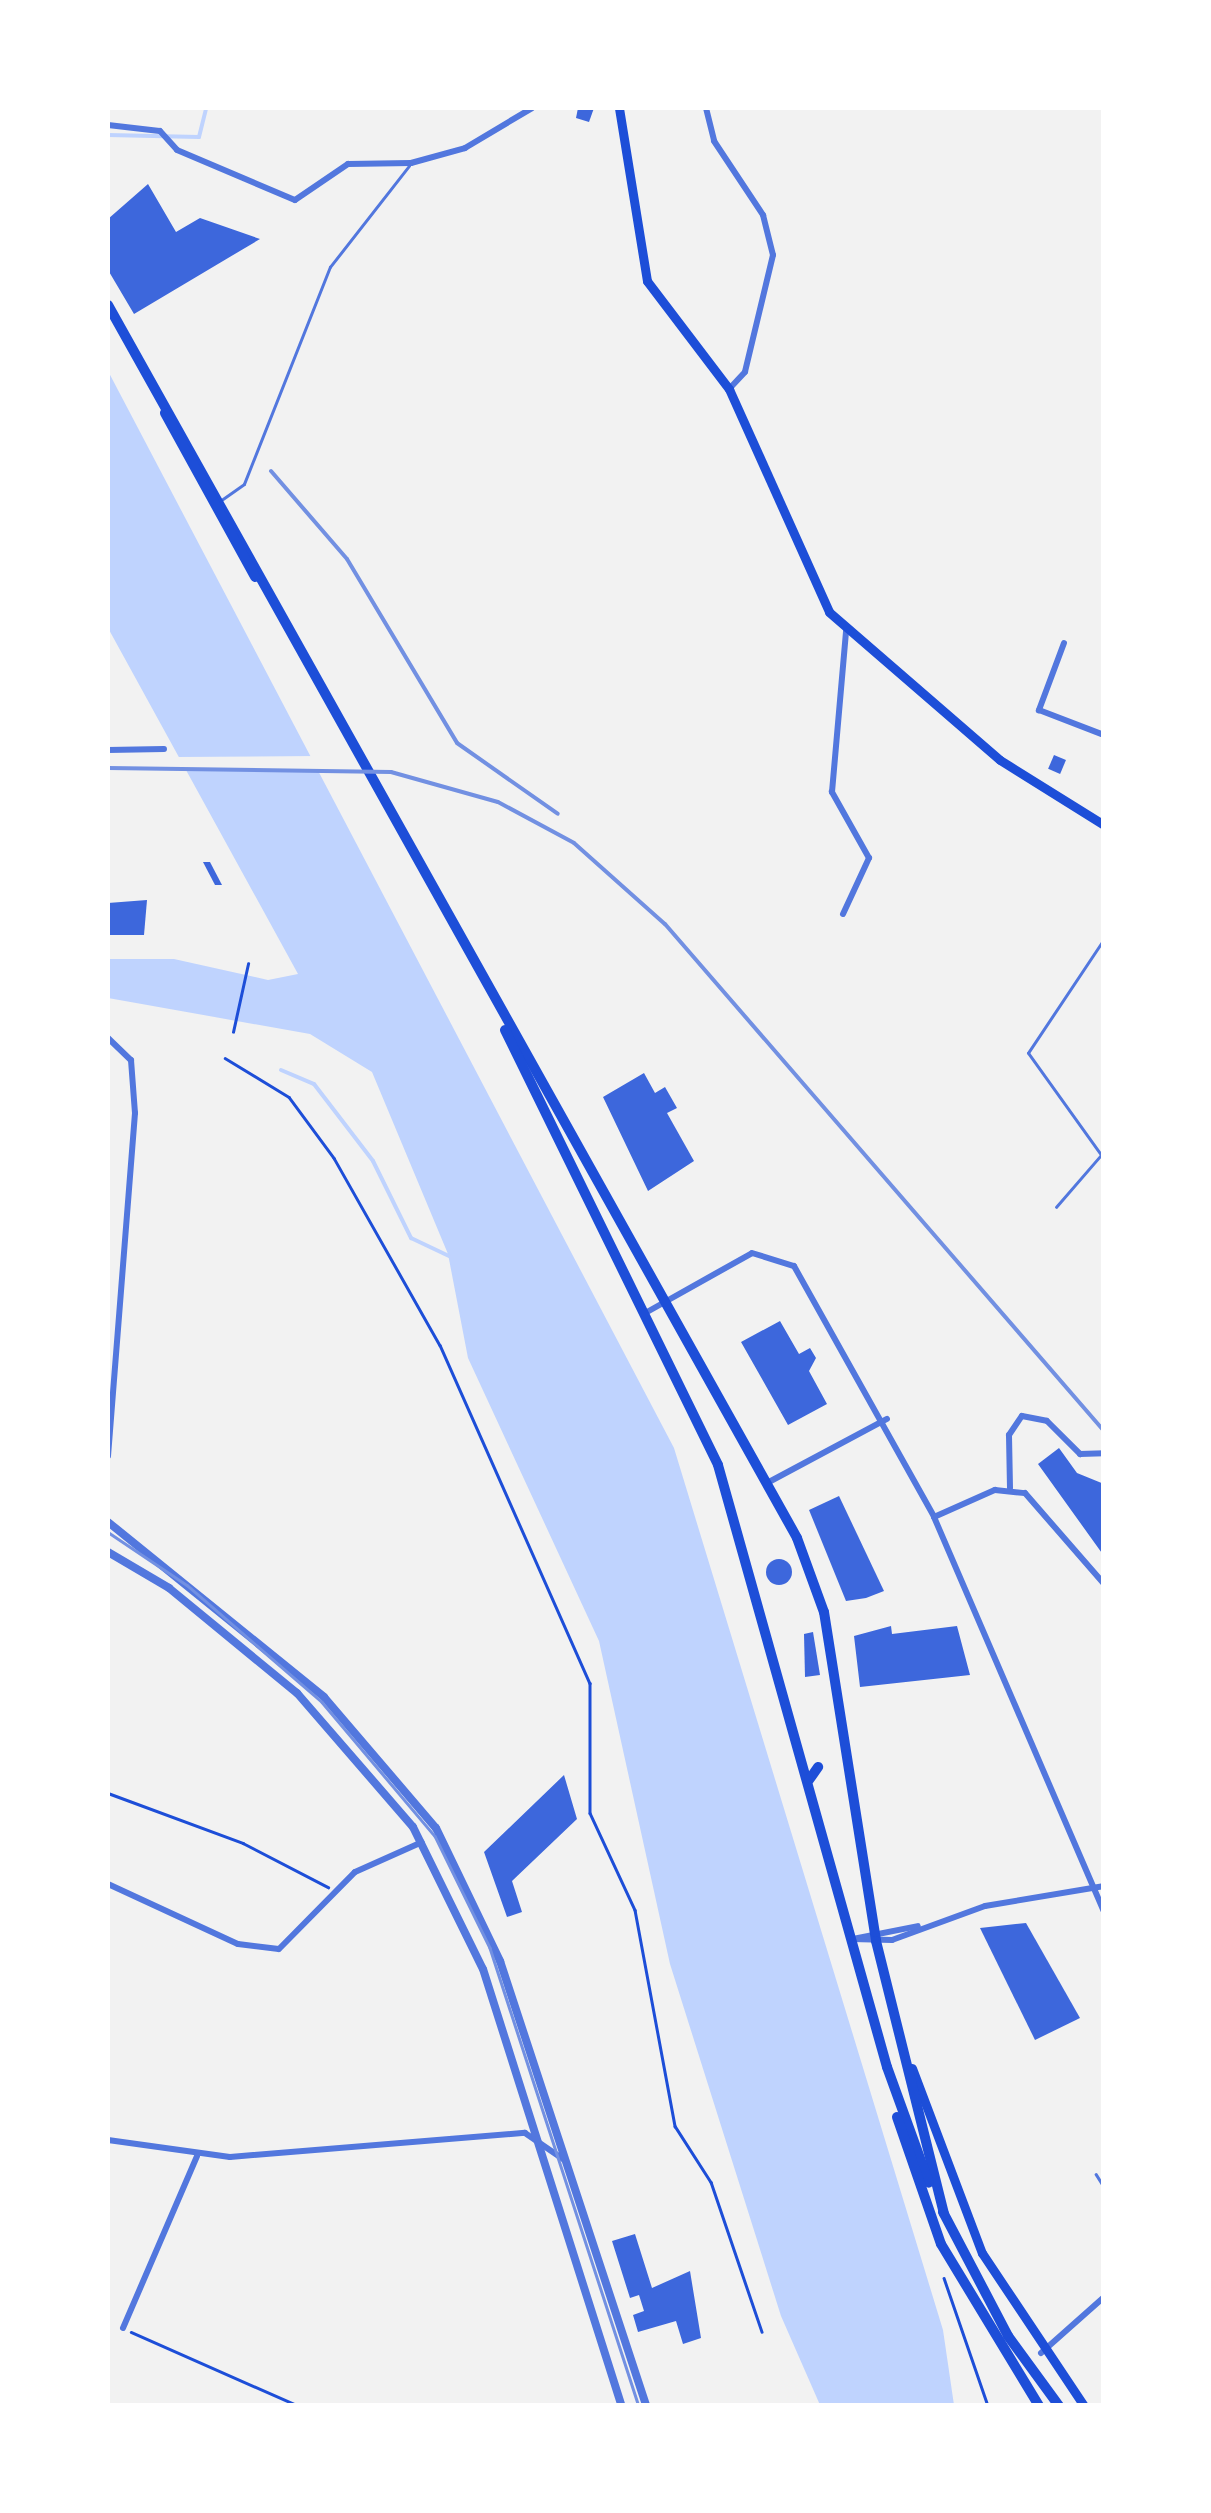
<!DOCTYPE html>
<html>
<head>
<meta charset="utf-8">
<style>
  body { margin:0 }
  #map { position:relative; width:1211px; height:2513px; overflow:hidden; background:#f2f2f2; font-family:"PT Sans Narrow",sans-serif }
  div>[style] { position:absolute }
  .water>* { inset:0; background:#bfd3fe }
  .pier>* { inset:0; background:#f2f2f2 }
  .stream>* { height:4px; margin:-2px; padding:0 2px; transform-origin:2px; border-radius:2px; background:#bfd3fe }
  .building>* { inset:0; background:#3d67dc; transform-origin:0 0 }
  .round { border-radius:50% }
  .path>* { height:2.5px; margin:-1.25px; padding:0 1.25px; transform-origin:1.25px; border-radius:1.25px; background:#1d4ed8 }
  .service>* { height:2.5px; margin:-1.25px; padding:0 1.25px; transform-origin:1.25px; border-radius:1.25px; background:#5277de }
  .minor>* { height:6px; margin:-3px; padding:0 3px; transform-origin:3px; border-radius:3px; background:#5277de }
  .tertiary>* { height:8px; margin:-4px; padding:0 4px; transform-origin:4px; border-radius:4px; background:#5277de }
  .secondary>* { height:9px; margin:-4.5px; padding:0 4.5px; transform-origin:4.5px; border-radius:4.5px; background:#1d4ed8 }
  .primary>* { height:10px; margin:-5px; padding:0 5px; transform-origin:5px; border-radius:5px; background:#1d4ed8 }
  .tram>* { height:2.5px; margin:-1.25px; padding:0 1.25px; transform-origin:1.25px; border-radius:1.25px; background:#7290e2 }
  .rail>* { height:4px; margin:-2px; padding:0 2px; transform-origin:2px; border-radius:2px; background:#7290e2 }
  span { translate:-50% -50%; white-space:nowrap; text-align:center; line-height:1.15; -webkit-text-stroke:8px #fff; paint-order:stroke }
  .frame { position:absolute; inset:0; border:110px solid #fff; pointer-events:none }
</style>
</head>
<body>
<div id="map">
  <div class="water">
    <i style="clip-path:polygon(108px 371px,674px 1448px,943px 2330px,954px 2405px,820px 2405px,781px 2316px,670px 1964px,599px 1641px,468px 1358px,448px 1254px,372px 1072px,310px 1034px,108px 998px,108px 959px,174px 959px,268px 980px,298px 974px,108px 628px)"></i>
  </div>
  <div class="pier">
    <i style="clip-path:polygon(318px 756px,326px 771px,186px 771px,178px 757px)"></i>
  </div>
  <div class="stream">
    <i style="left:108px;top:135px;width:91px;rotate:1.3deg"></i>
    <i style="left:199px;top:137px;width:30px;rotate:-76deg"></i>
    <i style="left:281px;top:1070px;width:36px;rotate:23deg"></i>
    <i style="left:314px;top:1084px;width:97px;rotate:52.5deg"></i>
    <i style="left:373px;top:1161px;width:86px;rotate:63.7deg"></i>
    <i style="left:411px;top:1238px;width:42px;rotate:25.3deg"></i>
  </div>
  <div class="building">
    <i style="clip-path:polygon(578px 108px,594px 108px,589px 122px,576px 118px)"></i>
    <i style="clip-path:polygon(148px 184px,176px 232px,200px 218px,260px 239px,134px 314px,108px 270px,108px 219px)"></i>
    <i style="left:1054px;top:755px;width:13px;height:15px;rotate:23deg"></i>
    <i style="clip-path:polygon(203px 862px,210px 862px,222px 885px,215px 885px)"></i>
    <i style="clip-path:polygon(147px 900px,144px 935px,108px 935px,108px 903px)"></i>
    <i style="clip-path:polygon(644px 1073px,655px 1093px,665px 1087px,677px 1108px,667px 1113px,694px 1161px,648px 1191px,603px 1097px)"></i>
    <i style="clip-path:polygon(780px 1321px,799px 1354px,810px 1348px,816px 1358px,809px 1371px,827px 1404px,788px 1425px,741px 1342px)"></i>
    <i style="clip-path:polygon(1059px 1448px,1077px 1473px,1104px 1484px,1104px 1556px,1038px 1464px)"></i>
    <i style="clip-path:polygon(839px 1496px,884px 1591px,866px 1598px,846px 1601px,809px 1510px)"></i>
    <i class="round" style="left:766px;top:1559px;width:26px;height:26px"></i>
    <i style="clip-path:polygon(891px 1626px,892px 1634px,957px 1626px,970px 1675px,860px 1687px,854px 1636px)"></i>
    <i style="clip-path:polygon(813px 1632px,820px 1675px,805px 1677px,804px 1634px)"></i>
    <i style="clip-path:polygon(564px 1775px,577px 1819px,512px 1881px,522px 1912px,507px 1917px,484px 1852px)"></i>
    <i style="clip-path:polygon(1026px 1923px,1080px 2018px,1035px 2040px,980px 1928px)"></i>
    <i style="clip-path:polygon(635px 2234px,652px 2288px,690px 2271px,701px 2338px,683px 2344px,676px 2321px,638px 2332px,633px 2315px,644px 2311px,639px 2295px,630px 2298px,612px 2241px)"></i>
  </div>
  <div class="path">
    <i style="left:233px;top:1032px;width:70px;rotate:-77.6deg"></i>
    <i style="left:225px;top:1058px;width:75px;rotate:31.4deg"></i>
    <i style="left:289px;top:1097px;width:76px;rotate:53.6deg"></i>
    <i style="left:334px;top:1158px;width:215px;rotate:60.5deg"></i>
    <i style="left:440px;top:1345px;width:370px;rotate:66.1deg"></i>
    <i style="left:590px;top:1683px;width:130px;rotate:90deg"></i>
    <i style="left:590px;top:1813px;width:107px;rotate:65.1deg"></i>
    <i style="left:635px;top:1910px;width:220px;rotate:79.5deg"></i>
    <i style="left:675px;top:2126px;width:67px;rotate:57.3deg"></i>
    <i style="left:711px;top:2182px;width:158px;rotate:71.2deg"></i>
    <i style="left:108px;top:1793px;width:144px;rotate:20.3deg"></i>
    <i style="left:243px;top:1843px;width:96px;rotate:27.4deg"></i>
    <i style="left:944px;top:2278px;width:135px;rotate:71deg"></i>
    <i style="left:131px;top:2332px;width:184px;rotate:23.8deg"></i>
  </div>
  <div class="service">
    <i style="left:220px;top:501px;width:29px;rotate:-35deg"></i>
    <i style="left:244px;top:484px;width:233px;rotate:-68.4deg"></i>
    <i style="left:330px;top:267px;width:128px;rotate:-52deg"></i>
    <i style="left:1056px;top:1207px;width:69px;rotate:-49.1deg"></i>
    <i style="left:1101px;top:1155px;width:125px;rotate:-125.6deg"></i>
    <i style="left:1028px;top:1053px;width:137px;rotate:-56.3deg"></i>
    <i style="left:1096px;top:2174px;width:15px;rotate:58deg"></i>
  </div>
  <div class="minor">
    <i style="left:706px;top:108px;width:34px;rotate:76deg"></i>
    <i style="left:714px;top:141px;width:89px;rotate:56.5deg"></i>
    <i style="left:763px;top:215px;width:41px;rotate:76deg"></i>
    <i style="left:773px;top:255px;width:120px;rotate:103.5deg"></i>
    <i style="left:745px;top:372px;width:23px;rotate:133deg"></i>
    <i style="left:108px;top:125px;width:52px;rotate:6.6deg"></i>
    <i style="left:160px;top:131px;width:25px;rotate:48deg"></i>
    <i style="left:177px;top:150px;width:128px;rotate:23deg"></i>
    <i style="left:295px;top:200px;width:64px;rotate:-34.2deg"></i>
    <i style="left:348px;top:164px;width:63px;rotate:-0.9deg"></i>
    <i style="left:411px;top:163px;width:56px;rotate:-15.5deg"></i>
    <i style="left:465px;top:148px;width:78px;rotate:-30.8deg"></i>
    <i style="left:1064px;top:643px;width:72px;rotate:110.5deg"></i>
    <i style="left:1039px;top:710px;width:70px;rotate:21deg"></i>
    <i style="left:108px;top:750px;width:56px;rotate:-1deg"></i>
    <i style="left:843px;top:914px;width:62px;rotate:-65.1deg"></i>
    <i style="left:869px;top:858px;width:76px;rotate:-119.3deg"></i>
    <i style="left:832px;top:792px;width:161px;rotate:-85deg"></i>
    <i style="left:108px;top:1038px;width:32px;rotate:44deg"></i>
    <i style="left:131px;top:1060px;width:53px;rotate:85.7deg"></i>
    <i style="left:135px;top:1113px;width:344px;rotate:94.5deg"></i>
    <i style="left:647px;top:1312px;width:120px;rotate:-29.3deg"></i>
    <i style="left:752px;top:1253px;width:44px;rotate:17.2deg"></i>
    <i style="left:794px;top:1266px;width:287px;rotate:60.8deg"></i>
    <i style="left:934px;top:1517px;width:429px;rotate:66.7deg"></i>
    <i style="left:767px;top:1483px;width:136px;rotate:-28.1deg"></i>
    <i style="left:1010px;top:1488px;width:53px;rotate:-91.1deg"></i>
    <i style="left:1009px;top:1435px;width:23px;rotate:-56deg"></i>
    <i style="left:1022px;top:1416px;width:25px;rotate:11deg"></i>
    <i style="left:1047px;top:1421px;width:47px;rotate:45deg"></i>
    <i style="left:1080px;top:1454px;width:24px;rotate:-2deg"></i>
    <i style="left:934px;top:1517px;width:67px;rotate:-23.9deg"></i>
    <i style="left:995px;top:1490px;width:30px;rotate:6deg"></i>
    <i style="left:1025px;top:1493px;width:121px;rotate:49deg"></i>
    <i style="left:108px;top:1884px;width:143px;rotate:24.8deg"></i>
    <i style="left:238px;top:1944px;width:41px;rotate:7deg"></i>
    <i style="left:279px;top:1949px;width:108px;rotate:-45.4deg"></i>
    <i style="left:355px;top:1872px;width:73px;rotate:-24.1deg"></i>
    <i style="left:852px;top:1939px;width:40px;rotate:1.4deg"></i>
    <i style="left:892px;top:1940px;width:99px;rotate:-20.1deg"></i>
    <i style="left:985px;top:1906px;width:121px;rotate:-9.5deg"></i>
    <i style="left:853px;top:1939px;width:66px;rotate:-11.3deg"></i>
    <i style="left:108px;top:2140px;width:123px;rotate:7.9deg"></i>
    <i style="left:230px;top:2157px;width:296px;rotate:-4.7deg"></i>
    <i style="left:525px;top:2133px;width:46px;rotate:34.4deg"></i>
    <i style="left:123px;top:2328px;width:187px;rotate:-66.7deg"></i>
    <i style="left:1041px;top:2353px;width:84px;rotate:-41.6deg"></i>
  </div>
  <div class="tertiary">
    <i style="left:108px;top:1522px;width:278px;rotate:39deg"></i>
    <i style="left:324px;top:1697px;width:172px;rotate:49.5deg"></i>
    <i style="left:436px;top:1828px;width:148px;rotate:64.3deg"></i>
    <i style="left:500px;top:1961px;width:468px;rotate:71.8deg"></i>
    <i style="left:108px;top:1552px;width:71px;rotate:30.5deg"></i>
    <i style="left:169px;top:1588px;width:166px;rotate:39.4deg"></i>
    <i style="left:297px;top:1693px;width:177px;rotate:49.1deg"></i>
    <i style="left:413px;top:1827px;width:158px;rotate:63.8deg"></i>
    <i style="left:483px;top:1969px;width:459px;rotate:72.4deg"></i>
  </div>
  <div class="secondary">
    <i style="left:619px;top:108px;width:175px;rotate:80.8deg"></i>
    <i style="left:647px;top:281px;width:136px;rotate:52.8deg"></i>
    <i style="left:729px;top:389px;width:244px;rotate:65.8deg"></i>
    <i style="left:829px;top:612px;width:226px;rotate:40.9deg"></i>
    <i style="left:1000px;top:760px;width:123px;rotate:32deg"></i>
    <i style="left:912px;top:2068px;width:198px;rotate:69.3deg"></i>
    <i style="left:982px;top:2253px;width:184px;rotate:56.3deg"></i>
  </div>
  <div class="primary">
    <i style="left:108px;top:305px;width:1412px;rotate:60.8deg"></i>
    <i style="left:797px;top:1538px;width:79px;rotate:70deg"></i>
    <i style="left:824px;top:1612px;width:333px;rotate:81deg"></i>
    <i style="left:876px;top:1941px;width:281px;rotate:76deg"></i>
    <i style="left:165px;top:413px;width:187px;rotate:61.2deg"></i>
    <i style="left:505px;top:1030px;width:484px;rotate:63.9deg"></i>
    <i style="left:718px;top:1465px;width:625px;rotate:74.32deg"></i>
    <i style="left:887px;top:2067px;width:123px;rotate:70.1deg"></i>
    <i style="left:809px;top:1780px;width:16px;rotate:-55deg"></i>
    <i style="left:897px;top:2117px;width:134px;rotate:70.9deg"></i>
    <i style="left:941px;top:2244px;width:189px;rotate:58.8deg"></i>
    <i style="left:943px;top:2212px;width:140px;rotate:62.3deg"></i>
    <i style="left:1008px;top:2336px;width:87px;rotate:53.9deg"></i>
  </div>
  <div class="tram">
    <i style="left:108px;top:1532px;width:95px;rotate:33.9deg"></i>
    <i style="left:187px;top:1585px;width:179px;rotate:40.9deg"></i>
    <i style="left:322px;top:1702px;width:175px;rotate:49.9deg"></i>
    <i style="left:435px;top:1836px;width:125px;rotate:63.8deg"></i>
    <i style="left:490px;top:1948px;width:482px;rotate:72deg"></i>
  </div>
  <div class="rail">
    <i style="left:271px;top:471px;width:116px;rotate:49.2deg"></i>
    <i style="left:347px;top:559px;width:214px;rotate:59.1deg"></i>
    <i style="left:457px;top:743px;width:123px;rotate:35.1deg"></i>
    <i style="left:108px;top:768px;width:283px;rotate:0.8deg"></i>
    <i style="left:391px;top:772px;width:111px;rotate:15.7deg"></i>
    <i style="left:498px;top:802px;width:86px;rotate:28.3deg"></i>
    <i style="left:574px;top:843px;width:122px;rotate:41.7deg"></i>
    <i style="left:665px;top:924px;width:671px;rotate:49.11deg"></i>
  </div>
  <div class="frame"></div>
</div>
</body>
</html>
